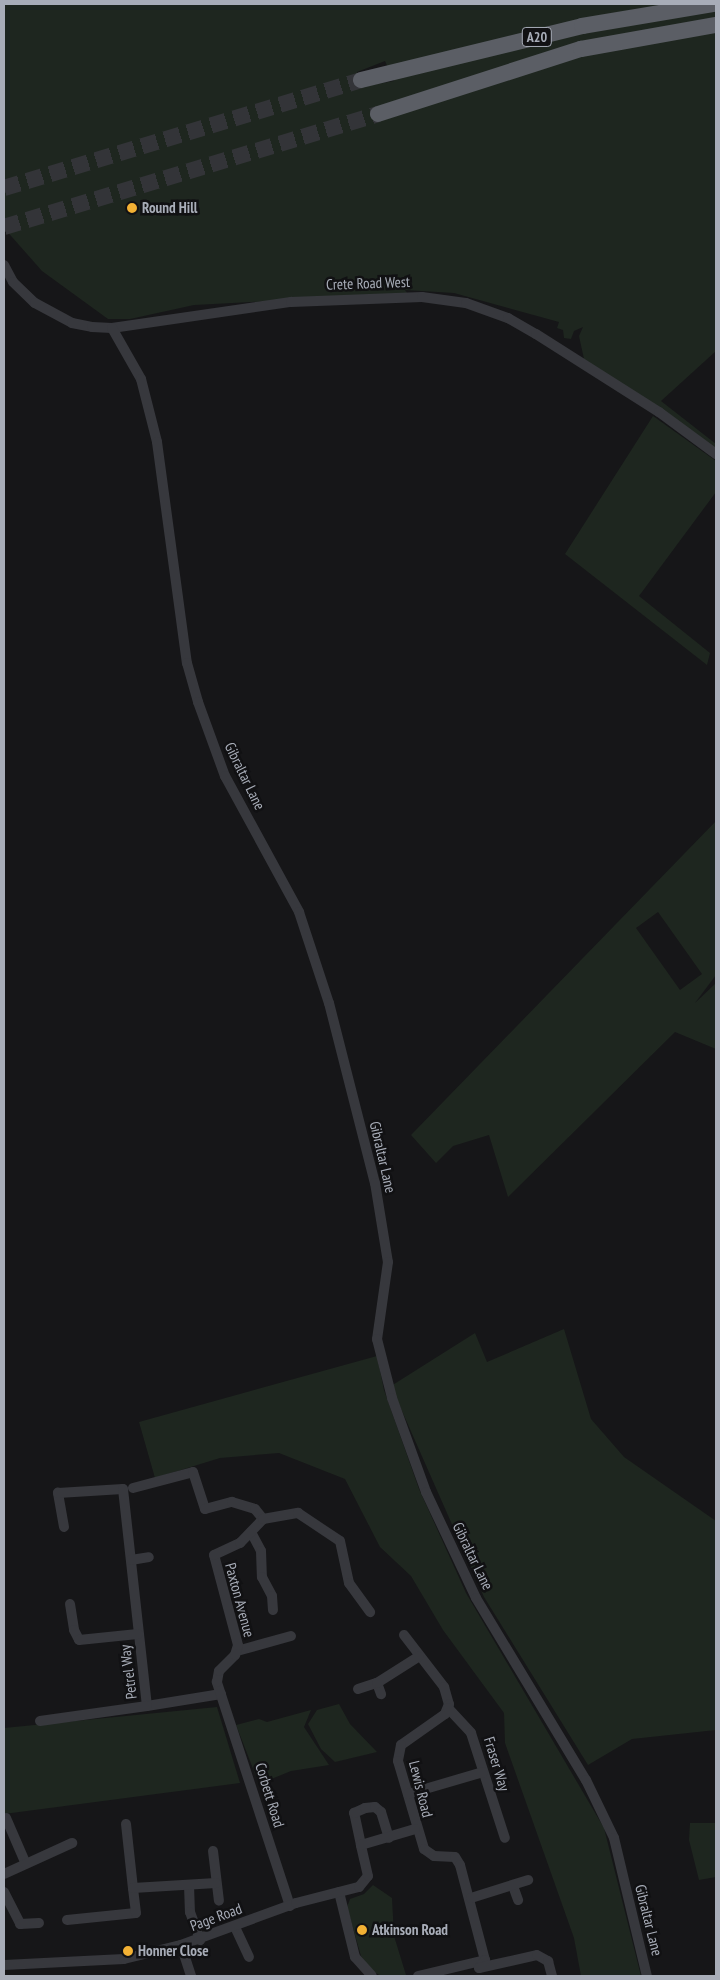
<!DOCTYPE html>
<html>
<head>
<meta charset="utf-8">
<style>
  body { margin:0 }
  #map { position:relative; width:720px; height:1980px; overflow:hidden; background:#161618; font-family:"PT Sans Narrow",sans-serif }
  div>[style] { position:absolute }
  .green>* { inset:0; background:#1e261f }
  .trunk-tunnel>* { height:16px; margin-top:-8px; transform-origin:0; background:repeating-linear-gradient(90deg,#333438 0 16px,transparent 0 24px) }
  .minor>* { height:10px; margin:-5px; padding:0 5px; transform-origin:5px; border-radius:5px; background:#37383d }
  .trunk-bridge>* { height:16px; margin:-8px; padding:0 8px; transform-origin:8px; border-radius:8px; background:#5b5e65 }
  .dots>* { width:14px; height:14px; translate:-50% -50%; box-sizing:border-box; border:2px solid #111113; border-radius:50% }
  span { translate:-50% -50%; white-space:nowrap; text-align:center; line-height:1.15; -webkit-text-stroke:5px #111113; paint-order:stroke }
  .shield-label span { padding:1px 4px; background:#111113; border:1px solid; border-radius:4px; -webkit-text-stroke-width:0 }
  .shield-label { font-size:14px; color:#a8adb8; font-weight:700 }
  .poi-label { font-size:15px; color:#a8adb8; font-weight:700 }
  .left { translate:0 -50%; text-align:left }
  .street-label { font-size:15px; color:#a8adb8 }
  .frame { position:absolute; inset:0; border:5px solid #a8adb8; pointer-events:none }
</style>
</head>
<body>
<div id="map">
  <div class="green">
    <i style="clip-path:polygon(evenodd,4px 4px,716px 4px,716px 351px,661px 401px,716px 444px,716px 450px,584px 359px,579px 336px,583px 327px,574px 331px,571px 339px,564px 338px,563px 330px,557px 328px,559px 322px,454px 293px,405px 290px,408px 294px,194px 305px,130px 319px,108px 319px,42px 271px,4px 228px,4px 4px,385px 61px,394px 81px,360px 87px,357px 72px,385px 61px)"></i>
    <i style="clip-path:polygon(653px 416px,716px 461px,716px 492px,639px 596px,710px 653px,707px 665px,565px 554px)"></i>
    <i style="clip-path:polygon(evenodd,716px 821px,716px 975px,695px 1003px,716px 983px,716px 1049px,675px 1032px,508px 1197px,489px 1135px,453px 1146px,436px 1163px,411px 1135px,716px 821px,658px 912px,702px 974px,680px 990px,636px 928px,658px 912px)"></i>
    <i style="clip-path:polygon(564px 1329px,591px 1419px,624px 1457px,716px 1521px,716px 1730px,632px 1739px,588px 1765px,484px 1597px,391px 1386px,475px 1333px,487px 1362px)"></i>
    <i style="clip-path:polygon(377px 1356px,384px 1390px,419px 1489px,466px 1593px,604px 1828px,641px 1976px,581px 1976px,574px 1938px,505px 1743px,504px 1713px,443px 1630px,411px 1576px,380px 1547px,345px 1479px,279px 1453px,220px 1458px,155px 1478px,139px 1422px)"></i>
    <i style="clip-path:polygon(339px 1704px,350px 1724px,377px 1752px,335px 1762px,321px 1749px,308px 1724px,317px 1710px)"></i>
    <i style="clip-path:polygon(217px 1707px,240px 1783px,4px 1814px,4px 1728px)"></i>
    <i style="clip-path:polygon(311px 1710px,304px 1727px,329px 1765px,291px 1771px,259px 1784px,236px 1725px,259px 1719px,267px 1722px)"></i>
    <i style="clip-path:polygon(690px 1823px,716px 1823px,716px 1877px,699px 1880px,689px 1840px)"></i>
    <i style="clip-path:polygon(373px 1885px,392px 1898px,394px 1936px,406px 1975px,381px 1976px,371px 1970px,361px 1956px,347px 1907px,350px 1899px,364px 1894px)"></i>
  </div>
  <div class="trunk-tunnel">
    <i style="left:4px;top:188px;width:373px;rotate:-16.8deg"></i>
    <i style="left:4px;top:227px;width:391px;rotate:-16.8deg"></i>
  </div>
  <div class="minor">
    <i style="left:4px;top:265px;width:19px;rotate:62deg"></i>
    <i style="left:13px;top:282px;width:30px;rotate:44deg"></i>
    <i style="left:35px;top:303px;width:42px;rotate:28.4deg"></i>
    <i style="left:72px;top:323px;width:20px;rotate:11deg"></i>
    <i style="left:92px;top:327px;width:20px;rotate:3deg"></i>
    <i style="left:112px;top:328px;width:181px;rotate:-8.3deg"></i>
    <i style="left:291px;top:302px;width:131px;rotate:-2.2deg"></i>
    <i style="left:422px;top:297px;width:44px;rotate:7.8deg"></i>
    <i style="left:466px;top:303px;width:45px;rotate:19.7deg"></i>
    <i style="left:508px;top:318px;width:32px;rotate:30deg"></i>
    <i style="left:536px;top:334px;width:146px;rotate:32.4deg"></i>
    <i style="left:659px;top:412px;width:71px;rotate:36.4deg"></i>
    <i style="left:112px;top:328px;width:59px;rotate:60.4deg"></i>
    <i style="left:141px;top:379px;width:65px;rotate:75.7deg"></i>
    <i style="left:157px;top:442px;width:223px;rotate:82.3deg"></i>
    <i style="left:187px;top:663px;width:41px;rotate:74.2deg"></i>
    <i style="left:198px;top:702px;width:79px;rotate:70deg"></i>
    <i style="left:225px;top:776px;width:155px;rotate:61.4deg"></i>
    <i style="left:299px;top:912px;width:96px;rotate:71.8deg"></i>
    <i style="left:329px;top:1003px;width:186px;rotate:75.7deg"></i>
    <i style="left:375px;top:1183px;width:80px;rotate:80.7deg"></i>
    <i style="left:388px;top:1262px;width:78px;rotate:98.1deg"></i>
    <i style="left:377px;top:1339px;width:61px;rotate:75.7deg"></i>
    <i style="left:392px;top:1398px;width:100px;rotate:70.1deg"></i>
    <i style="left:426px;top:1492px;width:117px;rotate:64.7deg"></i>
    <i style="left:476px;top:1598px;width:213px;rotate:58.9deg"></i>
    <i style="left:586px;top:1780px;width:64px;rotate:64.2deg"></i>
    <i style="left:614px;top:1838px;width:142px;rotate:76.6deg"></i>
    <i style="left:133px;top:1488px;width:62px;rotate:-14.9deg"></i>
    <i style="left:193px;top:1472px;width:39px;rotate:72deg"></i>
    <i style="left:205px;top:1509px;width:28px;rotate:-15deg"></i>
    <i style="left:232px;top:1502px;width:24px;rotate:17deg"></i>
    <i style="left:255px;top:1509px;width:13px;rotate:51deg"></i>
    <i style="left:64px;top:1527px;width:35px;rotate:-100deg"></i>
    <i style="left:58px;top:1493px;width:65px;rotate:-3.5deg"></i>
    <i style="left:123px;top:1489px;width:218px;rotate:83.7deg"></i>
    <i style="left:147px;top:1706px;width:75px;rotate:-9.2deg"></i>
    <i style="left:251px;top:1532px;width:21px;rotate:62deg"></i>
    <i style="left:261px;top:1551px;width:26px;rotate:88deg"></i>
    <i style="left:262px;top:1577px;width:21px;rotate:62deg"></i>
    <i style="left:272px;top:1596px;width:14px;rotate:86deg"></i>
    <i style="left:131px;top:1560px;width:18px;rotate:-9deg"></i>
    <i style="left:70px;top:1604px;width:26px;rotate:81deg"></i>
    <i style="left:74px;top:1630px;width:11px;rotate:63deg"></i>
    <i style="left:79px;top:1640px;width:59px;rotate:-5.8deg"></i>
    <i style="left:404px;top:1635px;width:66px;rotate:52.4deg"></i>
    <i style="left:444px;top:1687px;width:18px;rotate:74deg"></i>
    <i style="left:449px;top:1704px;width:11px;rotate:112deg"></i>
    <i style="left:445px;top:1714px;width:54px;rotate:144.8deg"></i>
    <i style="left:401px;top:1745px;width:16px;rotate:101deg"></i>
    <i style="left:398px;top:1761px;width:92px;rotate:73.5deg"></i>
    <i style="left:424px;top:1849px;width:12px;rotate:35deg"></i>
    <i style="left:434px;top:1856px;width:21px;rotate:3deg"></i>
    <i style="left:455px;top:1857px;width:9px;rotate:58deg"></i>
    <i style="left:460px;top:1865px;width:98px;rotate:75.3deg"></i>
    <i style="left:237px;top:1651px;width:56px;rotate:-15.5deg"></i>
    <i style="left:377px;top:1683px;width:12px;rotate:70deg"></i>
    <i style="left:358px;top:1689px;width:20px;rotate:-18deg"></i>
    <i style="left:377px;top:1683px;width:49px;rotate:-32.4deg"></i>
    <i style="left:448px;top:1708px;width:34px;rotate:47deg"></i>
    <i style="left:471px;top:1733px;width:110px;rotate:72.1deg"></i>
    <i style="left:40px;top:1721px;width:108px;rotate:-8deg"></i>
    <i style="left:408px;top:1794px;width:78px;rotate:-16.3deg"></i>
    <i style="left:6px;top:1818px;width:48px;rotate:66.6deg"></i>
    <i style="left:126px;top:1824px;width:64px;rotate:83.8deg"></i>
    <i style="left:361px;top:1845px;width:33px;rotate:-102deg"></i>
    <i style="left:354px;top:1813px;width:12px;rotate:-24deg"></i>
    <i style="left:365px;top:1808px;width:10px;rotate:-6deg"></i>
    <i style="left:375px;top:1807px;width:8px;rotate:40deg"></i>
    <i style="left:381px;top:1812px;width:27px;rotate:73deg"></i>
    <i style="left:213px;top:1851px;width:50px;rotate:83.2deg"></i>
    <i style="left:4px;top:1874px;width:75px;rotate:-24.5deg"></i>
    <i style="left:189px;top:1885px;width:27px;rotate:88deg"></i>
    <i style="left:190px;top:1912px;width:30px;rotate:70deg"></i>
    <i style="left:513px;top:1886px;width:15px;rotate:70deg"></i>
    <i style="left:4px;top:1892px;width:36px;rotate:63deg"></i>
    <i style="left:20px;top:1924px;width:19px;rotate:-3deg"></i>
    <i style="left:339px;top:1892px;width:67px;rotate:76.2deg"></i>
    <i style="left:355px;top:1957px;width:25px;rotate:48deg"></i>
    <i style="left:471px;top:1898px;width:60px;rotate:-17.5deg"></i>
    <i style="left:290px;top:1906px;width:236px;rotate:-108.1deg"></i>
    <i style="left:217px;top:1682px;width:11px;rotate:-80deg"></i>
    <i style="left:219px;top:1671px;width:23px;rotate:-45deg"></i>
    <i style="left:235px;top:1655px;width:10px;rotate:-73deg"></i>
    <i style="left:238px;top:1645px;width:93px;rotate:-104.9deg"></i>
    <i style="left:214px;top:1555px;width:29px;rotate:-25deg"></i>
    <i style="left:240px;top:1543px;width:33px;rotate:-46deg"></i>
    <i style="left:263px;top:1519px;width:36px;rotate:-10deg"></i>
    <i style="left:298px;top:1513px;width:50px;rotate:33.7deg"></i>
    <i style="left:340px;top:1541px;width:43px;rotate:77.9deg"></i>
    <i style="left:349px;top:1583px;width:36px;rotate:54deg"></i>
    <i style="left:67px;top:1920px;width:69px;rotate:-5.8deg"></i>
    <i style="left:136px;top:1913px;width:25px;rotate:-97deg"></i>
    <i style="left:133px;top:1888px;width:83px;rotate:-3.4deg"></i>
    <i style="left:235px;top:1927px;width:33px;rotate:65deg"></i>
    <i style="left:181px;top:1945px;width:33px;rotate:72deg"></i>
    <i style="left:4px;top:1965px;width:120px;rotate:-2.9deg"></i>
    <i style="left:124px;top:1959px;width:59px;rotate:-13.8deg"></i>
    <i style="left:181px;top:1945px;width:122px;rotate:-20.1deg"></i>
    <i style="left:296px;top:1903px;width:65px;rotate:-14.3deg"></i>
    <i style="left:359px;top:1887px;width:14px;rotate:-51deg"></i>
    <i style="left:368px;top:1876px;width:32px;rotate:-103deg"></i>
    <i style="left:361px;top:1845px;width:56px;rotate:-16.5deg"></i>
    <i style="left:418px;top:1976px;width:69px;rotate:-13.4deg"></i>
    <i style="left:485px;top:1960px;width:10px;rotate:127deg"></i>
    <i style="left:479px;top:1968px;width:59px;rotate:-12.6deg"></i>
    <i style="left:537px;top:1955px;width:13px;rotate:29deg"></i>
    <i style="left:548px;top:1961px;width:16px;rotate:75deg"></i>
  </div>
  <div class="trunk-bridge">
    <i style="left:361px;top:80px;width:228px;rotate:-13.7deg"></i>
    <i style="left:582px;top:26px;width:134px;rotate:-9.5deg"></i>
    <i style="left:378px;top:114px;width:213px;rotate:-17.8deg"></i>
    <i style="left:581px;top:49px;width:137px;rotate:-10.1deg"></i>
  </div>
  <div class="dots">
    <i style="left:132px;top:208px;background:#f2b134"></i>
    <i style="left:362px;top:1930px;background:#f2b134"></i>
    <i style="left:128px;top:1951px;background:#f2b134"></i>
  </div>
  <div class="shield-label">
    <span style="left:537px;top:37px">A20</span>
  </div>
  <div class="poi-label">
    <span class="left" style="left:142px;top:208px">Round Hill</span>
    <span class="left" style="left:372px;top:1930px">Atkinson Road</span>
    <span class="left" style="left:138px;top:1951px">Honner Close</span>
  </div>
  <div class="street-label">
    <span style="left:368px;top:283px;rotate:-2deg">Crete Road West</span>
    <span style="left:245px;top:776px;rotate:64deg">Gibraltar Lane</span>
    <span style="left:383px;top:1157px;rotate:77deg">Gibraltar Lane</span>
    <span style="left:473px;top:1556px;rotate:64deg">Gibraltar Lane</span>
    <span style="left:240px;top:1600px;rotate:75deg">Paxton Avenue</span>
    <span style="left:128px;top:1672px;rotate:-97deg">Petrel Way</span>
    <span style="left:497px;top:1764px;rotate:73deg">Fraser Way</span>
    <span style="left:421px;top:1789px;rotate:76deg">Lewis Road</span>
    <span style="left:270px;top:1795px;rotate:73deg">Corbett Road</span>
    <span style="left:216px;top:1917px;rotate:-20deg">Page Road</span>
    <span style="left:649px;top:1920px;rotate:76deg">Gibraltar Lane</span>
  </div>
  <div class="frame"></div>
</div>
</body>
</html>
